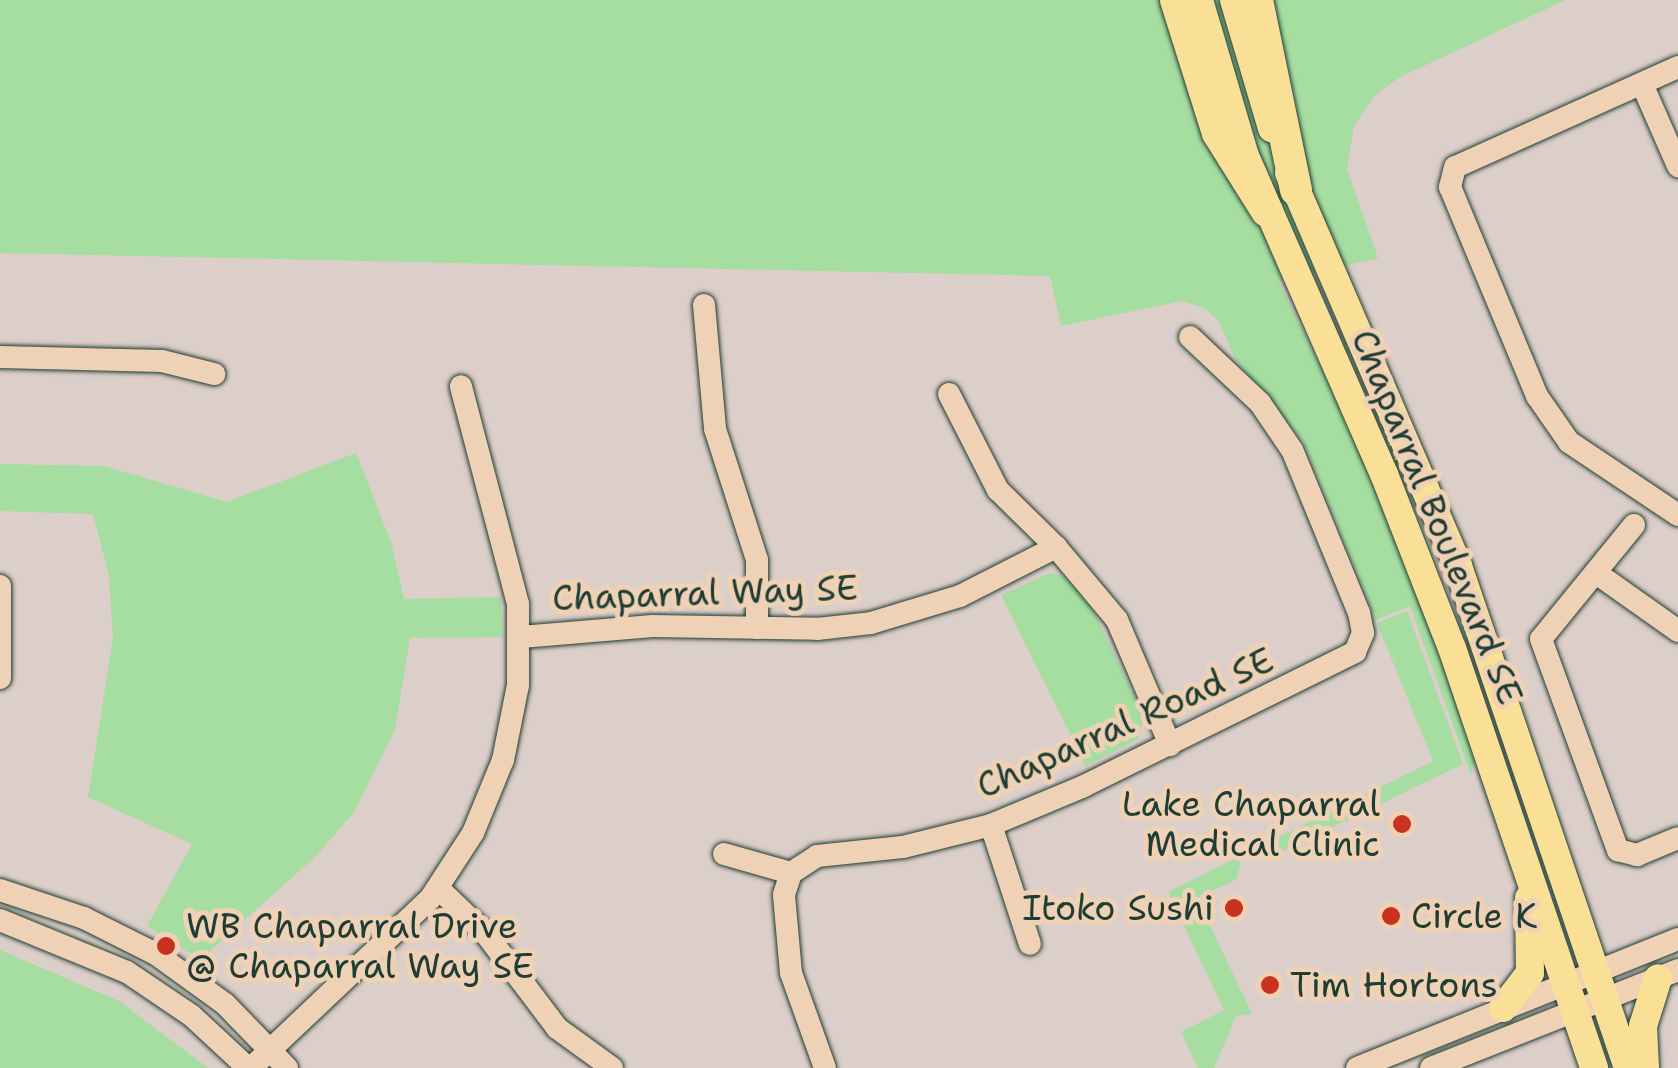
<!DOCTYPE html>
<style>
body{margin:0}
#map{position:relative;width:1678px;height:1068px;overflow:hidden;background:#dccec8;font-family:"Shantell Sans",sans-serif}
div>[style]{position:absolute}
.green>*{inset:0;background:#a6dda0}
.roads{filter:drop-shadow(0 0 2px #1f3d34) drop-shadow(0 0 2px #1f3d34)}
.minor>*{height:22px;margin:-11px;padding:0 11px;transform-origin:11px;border-radius:11px;background:#efd2b6}
.major>*{height:28px;margin:-14px;padding:0 14px;transform-origin:14px;border-radius:14px;background:#fadf96}
.highway>*{height:32px;margin:-16px;padding:0 16px;transform-origin:16px;border-radius:16px;background:#fadf96}
.dots>*{width:28px;height:28px;translate:-50% -50%;box-sizing:border-box;border:5px solid #efd2b6;border-radius:50%}
span{translate:-50% -50%;white-space:nowrap;text-align:center;line-height:1.15;-webkit-text-stroke:10px #efd2b6;paint-order:stroke}
.street-label{font-size:35px;color:#1f3d34}
.poi-label{font-size:35px;color:#1f3d34}
.right{translate:-100% -50%;text-align:right}
.left{translate:0 -50%;text-align:left}
</style>
<div id="map">
<div class="green">
<div style="clip-path:polygon(0 0,1565px 0,1400px 77px,1375px 95px,1354px 126px,1347px 169px,1378px 258px,1278px 281px,1366px 458px,1477px 751px,1471px 775px,1410px 606px,1376px 620px,1303px 441px,1235px 359px,1219px 321px,1204px 308px,1182px 301px,1061px 326px,1050px 276px,0 253px)"></div>
<div style="clip-path:polygon(356px 453px,391px 542px,404px 599px,501px 597px,503px 637px,410px 638px,395px 729px,355px 811px,315px 857px,200px 960px,147px 926px,192px 844px,88px 797px,113px 638px,109px 576px,93px 514px,0 511px,0 464px,104px 466px,227px 502px)"></div>
<div style="clip-path:polygon(1050px 573px,1068px 577px,1089px 602px,1144px 716px,1138px 739px,1086px 766px,1001px 595px)"></div>
<div style="clip-path:polygon(1407px 611px,1463px 764px,1271px 857px,1267px 850px,1241px 861px,1237px 879px,1197px 898px,1252px 1014px,1236px 1016px,1214px 1068px,1198px 1068px,1181px 1032px,1224px 1010px,1168px 892px,1433px 761px,1377px 623px)"></div>
<div style="clip-path:polygon(0 950px,119px 1001px,208px 1068px,0 1068px)"></div>
</div>
<div class="roads">
<div class="minor">
<div style="left:1678px;top:67px;width:244px;rotate:155.8deg"></div>
<div style="left:1455px;top:167px;width:21px;rotate:104deg"></div>
<div style="left:1450px;top:187px;width:226px;rotate:67.4deg"></div>
<div style="left:1537px;top:396px;width:56px;rotate:55.2deg"></div>
<div style="left:1569px;top:442px;width:131px;rotate:33.8deg"></div>
<div style="left:1642px;top:84px;width:90px;rotate:66.3deg"></div>
<div style="left:704px;top:305px;width:124px;rotate:84.9deg"></div>
<div style="left:715px;top:429px;width:138px;rotate:72.2deg"></div>
<div style="left:757px;top:560px;width:68px;rotate:90deg"></div>
<div style="left:0;top:357px;width:162px;rotate:1.4deg"></div>
<div style="left:162px;top:361px;width:54px;rotate:14deg"></div>
<div style="left:949px;top:394px;width:108px;rotate:63deg"></div>
<div style="left:998px;top:490px;width:81px;rotate:44.5deg"></div>
<div style="left:1634px;top:525px;width:147px;rotate:129.2deg"></div>
<div style="left:1541px;top:639px;width:225px;rotate:70deg"></div>
<div style="left:1618px;top:850px;width:20px;rotate:15deg"></div>
<div style="left:1637px;top:855px;width:44px;rotate:-22.5deg"></div>
<div style="left:1599px;top:575px;width:97px;rotate:35.3deg"></div>
<div style="left:0;top:586px;width:92px;rotate:90deg"></div>
<div style="left:521px;top:637px;width:132px;rotate:-4.8deg"></div>
<div style="left:653px;top:626px;width:164px;rotate:1deg"></div>
<div style="left:817px;top:629px;width:54px;rotate:-6.3deg"></div>
<div style="left:871px;top:623px;width:93px;rotate:-16.9deg"></div>
<div style="left:960px;top:596px;width:108px;rotate:-27deg"></div>
<div style="left:1056px;top:547px;width:95px;rotate:50.1deg"></div>
<div style="left:1117px;top:620px;width:136px;rotate:67deg"></div>
<div style="left:991px;top:825px;width:125px;rotate:71.9deg"></div>
<div style="left:724px;top:854px;width:70px;rotate:15.8deg"></div>
<div style="left:791px;top:873px;width:31px;rotate:-33deg"></div>
<div style="left:817px;top:856px;width:86px;rotate:-6deg"></div>
<div style="left:903px;top:847px;width:91px;rotate:-14deg"></div>
<div style="left:991px;top:825px;width:99px;rotate:-22.7deg"></div>
<div style="left:1082px;top:787px;width:305px;rotate:-26.3deg"></div>
<div style="left:1355px;top:652px;width:21px;rotate:-67deg"></div>
<div style="left:1363px;top:633px;width:20px;rotate:-101deg"></div>
<div style="left:1359px;top:613px;width:176px;rotate:-112.3deg"></div>
<div style="left:1292px;top:450px;width:57px;rotate:-124.2deg"></div>
<div style="left:1260px;top:403px;width:96px;rotate:-136.7deg"></div>
<div style="left:791px;top:873px;width:23px;rotate:108deg"></div>
<div style="left:784px;top:895px;width:78px;rotate:84.9deg"></div>
<div style="left:791px;top:973px;width:101px;rotate:70.3deg"></div>
<div style="left:438px;top:888px;width:66px;rotate:43.8deg"></div>
<div style="left:486px;top:934px;width:118px;rotate:52.9deg"></div>
<div style="left:557px;top:1028px;width:68px;rotate:36deg"></div>
<div style="left:0;top:890px;width:89px;rotate:18.4deg"></div>
<div style="left:84px;top:918px;width:80px;rotate:26.6deg"></div>
<div style="left:156px;top:954px;width:85px;rotate:35.9deg"></div>
<div style="left:225px;top:1004px;width:89px;rotate:45.9deg"></div>
<div style="left:0;top:920px;width:137px;rotate:22.3deg"></div>
<div style="left:127px;top:972px;width:78px;rotate:34.1deg"></div>
<div style="left:192px;top:1016px;width:76px;rotate:42.9deg"></div>
<div style="left:251px;top:1068px;width:246px;rotate:-43.4deg"></div>
<div style="left:430px;top:899px;width:79px;rotate:-56.9deg"></div>
<div style="left:473px;top:833px;width:79px;rotate:-67.7deg"></div>
<div style="left:503px;top:760px;width:76px;rotate:-78.7deg"></div>
<div style="left:518px;top:685px;width:81px;rotate:-90deg"></div>
<div style="left:518px;top:604px;width:225px;rotate:-104.7deg"></div>
<div style="left:1357px;top:1068px;width:346px;rotate:-21.9deg"></div>
<div style="left:1431px;top:1068px;width:266px;rotate:-21.6deg"></div>
</div>
<div class="major">
<div style="left:1199px;top:0;width:163px;rotate:73.6deg"></div>
<div style="left:1245px;top:156px;width:347px;rotate:66.4deg"></div>
<div style="left:1384px;top:474px;width:187px;rotate:68.7deg"></div>
<div style="left:1452px;top:648px;width:443px;rotate:71.3deg"></div>
<div style="left:1234px;top:0;width:134px;rotate:73.5deg"></div>
<div style="left:1289px;top:173px;width:428px;rotate:66.7deg"></div>
<div style="left:1458px;top:566px;width:530px;rotate:71.29deg"></div>
<div style="left:1503px;top:1008px;width:44px;rotate:-52.4deg"></div>
<div style="left:1530px;top:973px;width:75px;rotate:-90.8deg"></div>
<div style="left:1645px;top:1068px;width:42px;rotate:-92.7deg"></div>
<div style="left:1643px;top:1026px;width:50px;rotate:-72.6deg"></div>
</div>
<div class="highway">
<div style="left:1176px;top:0;width:139px;rotate:72.5deg"></div>
<div style="left:1218px;top:133px;width:92px;rotate:57.9deg"></div>
<div style="left:1257px;top:0;width:194px;rotate:78.4deg"></div>
</div>
</div>
<div class="dots">
<div style="left:1402px;top:824px;background:#c8321e"></div>
<div style="left:1234px;top:908px;background:#c8321e"></div>
<div style="left:1391px;top:916px;background:#c8321e"></div>
<div style="left:166px;top:946px;background:#c8321e"></div>
<div style="left:1270px;top:985px;background:#c8321e"></div>
</div>
<div class="street-label">
<span style="left:1437px;top:517px;rotate:68deg">Chaparral Boulevard SE</span>
<span style="left:705px;top:593px;rotate:-2deg">Chaparral Way SE</span>
<span style="left:1125px;top:723px;rotate:-24deg">Chaparral Road SE</span>
</div>
<div class="poi-label">
<span class="right" style="left:1380px;top:824px">Lake Chaparral<br>Medical Clinic</span>
<span class="right" style="left:1214px;top:908px">Itoko Sushi</span>
<span class="left" style="left:1411px;top:916px">Circle K</span>
<span class="left" style="left:186px;top:946px">WB Chaparral Drive<br>@ Chaparral Way SE</span>
<span class="left" style="left:1290px;top:985px">Tim Hortons</span>
</div>
</div>
